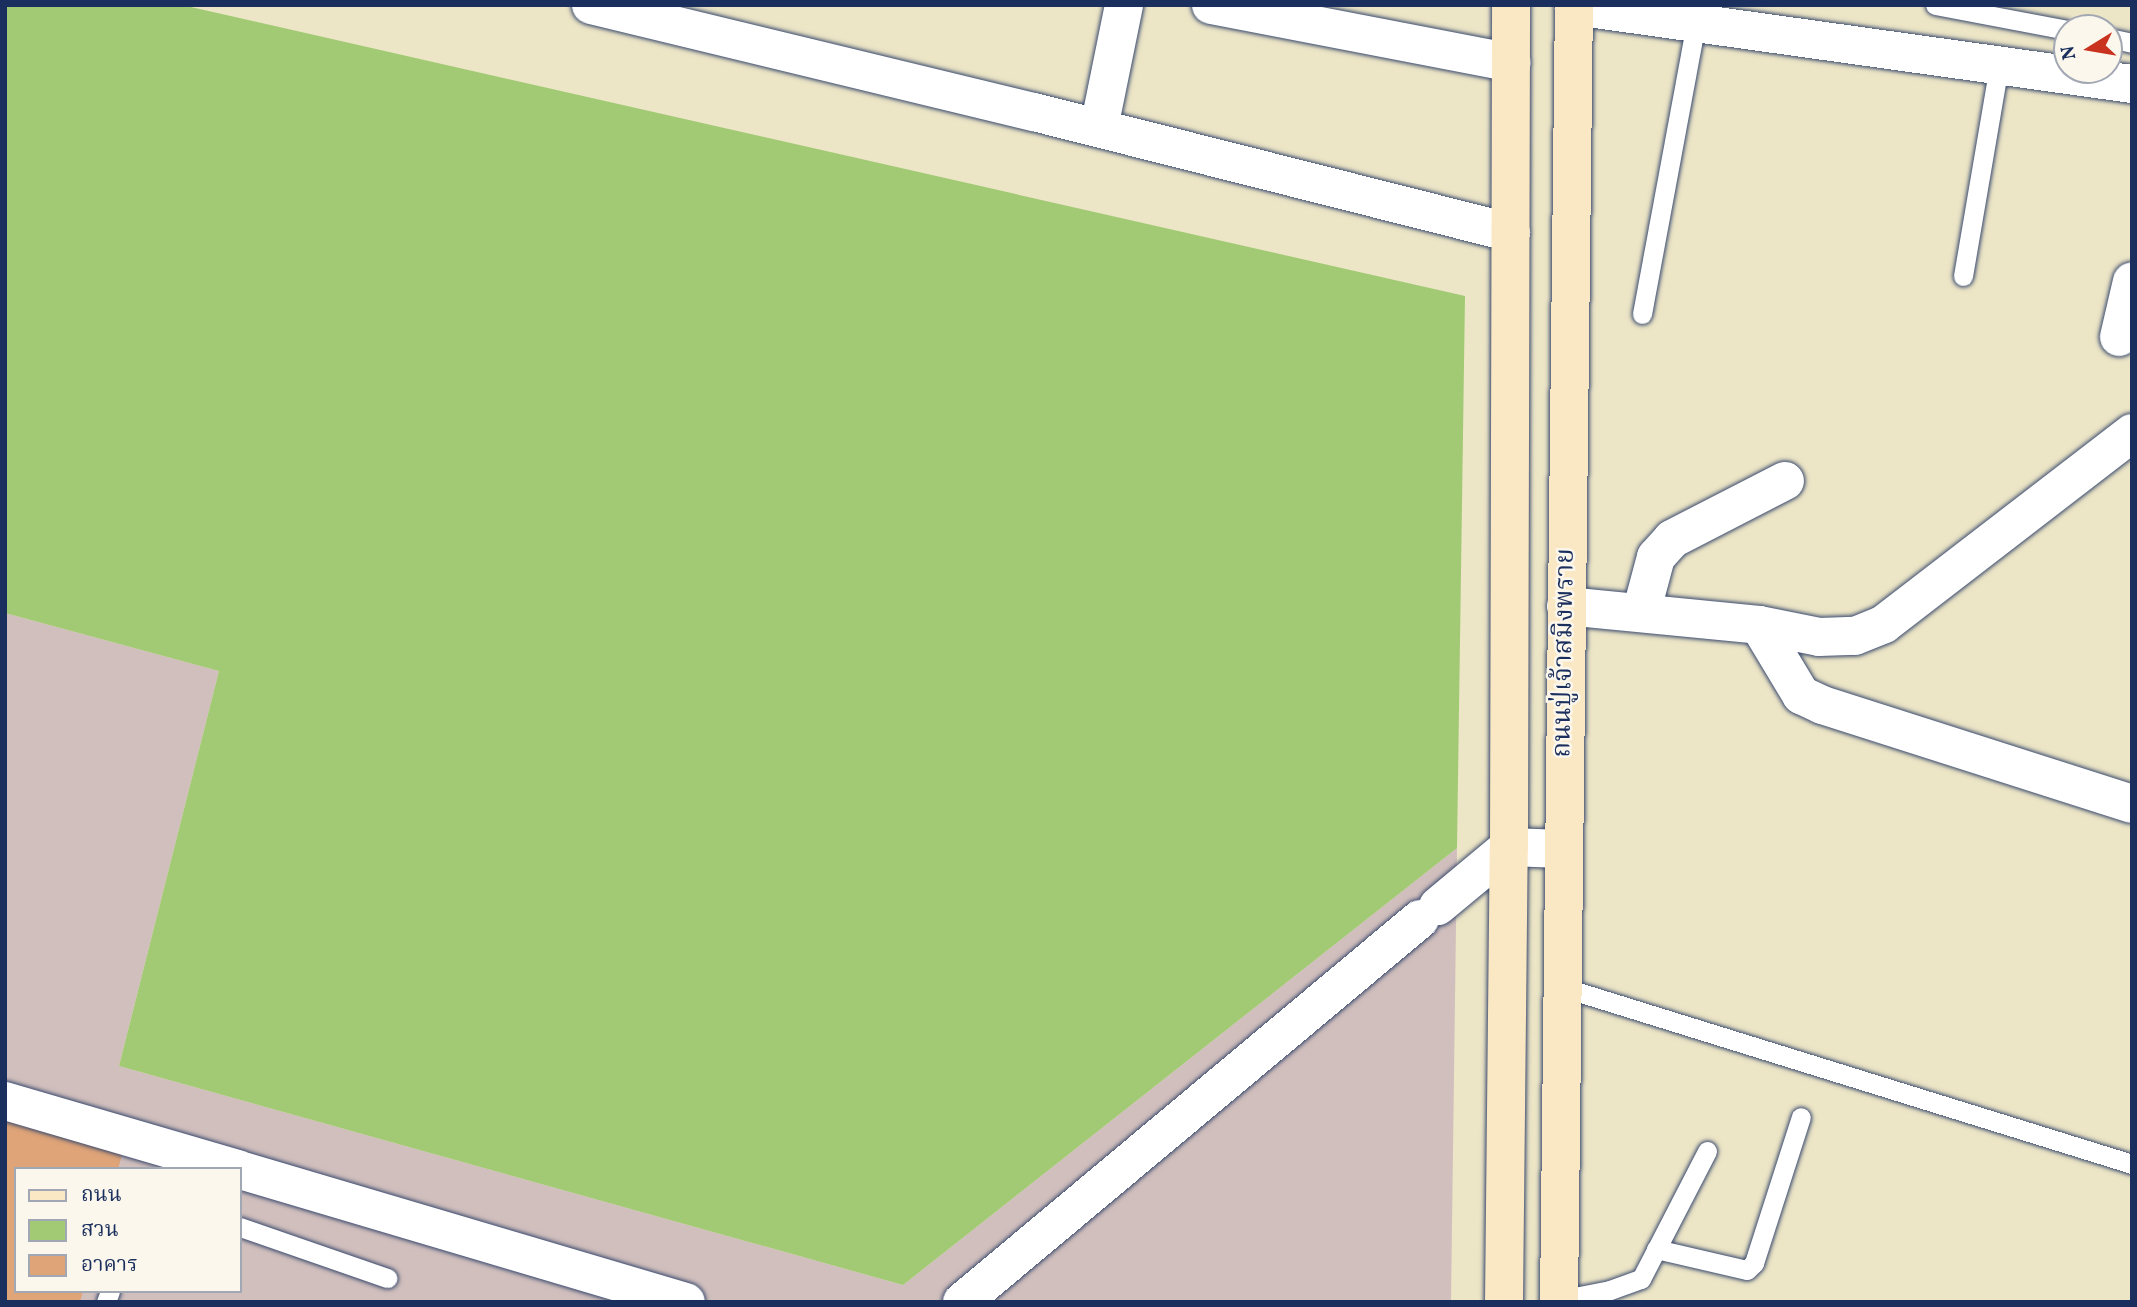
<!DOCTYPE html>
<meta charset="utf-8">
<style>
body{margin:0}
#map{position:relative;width:2137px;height:1307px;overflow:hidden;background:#ece5c6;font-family:Vollkorn,"Noto Serif Thai",serif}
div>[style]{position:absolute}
.industrial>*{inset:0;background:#d1bfbd}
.green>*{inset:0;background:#a2ca75}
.building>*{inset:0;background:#dfa478}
.roads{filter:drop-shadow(0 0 2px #3a4a6e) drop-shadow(0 0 2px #3a4a6e)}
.service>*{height:19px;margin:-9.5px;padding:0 9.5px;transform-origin:9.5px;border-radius:9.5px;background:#fff}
.minor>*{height:38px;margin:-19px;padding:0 19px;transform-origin:19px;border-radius:19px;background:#fff}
.secondary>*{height:38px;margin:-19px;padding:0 19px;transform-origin:19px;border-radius:19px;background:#fae7c3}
span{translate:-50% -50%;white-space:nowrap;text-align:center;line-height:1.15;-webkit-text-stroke:5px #fbf7ec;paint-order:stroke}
.street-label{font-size:26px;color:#1b2f5e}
.frame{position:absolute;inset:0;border:7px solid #1b2f5e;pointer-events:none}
.legend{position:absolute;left:14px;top:1167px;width:228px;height:126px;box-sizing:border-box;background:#fbf7ec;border:2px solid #a1a7b3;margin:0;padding:9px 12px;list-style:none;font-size:21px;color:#1b2f5e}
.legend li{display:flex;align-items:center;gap:14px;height:35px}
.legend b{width:35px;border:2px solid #a1a7b3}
.north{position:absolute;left:2053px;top:14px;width:70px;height:70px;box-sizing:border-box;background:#fbf7ec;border:2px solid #a1a7b3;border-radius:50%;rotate:259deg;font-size:19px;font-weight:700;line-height:28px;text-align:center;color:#1b2f5e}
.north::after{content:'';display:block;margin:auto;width:24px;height:32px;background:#c8321e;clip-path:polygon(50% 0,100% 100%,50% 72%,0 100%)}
</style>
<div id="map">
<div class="industrial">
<div style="clip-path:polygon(evenodd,5px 613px,219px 671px,119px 1066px,903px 1285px,1457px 848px,1451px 1302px,5px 1302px,5px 613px,16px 1169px,240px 1169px,240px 1291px,16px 1291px,16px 1169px)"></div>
</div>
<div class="green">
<div style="clip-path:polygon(5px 5px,182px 5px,1465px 296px,1457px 848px,903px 1285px,119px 1066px,219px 671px,5px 613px)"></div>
</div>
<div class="building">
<div style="clip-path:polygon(5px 1105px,126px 1141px,118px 1169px,16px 1169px,16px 1291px,83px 1291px,80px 1302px,5px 1302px)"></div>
</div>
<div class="roads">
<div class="service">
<div style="left:1935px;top:5px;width:134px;rotate:10.7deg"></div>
<div style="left:2109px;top:38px;width:24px;rotate:12deg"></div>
<div style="left:1963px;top:276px;width:213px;rotate:-80.3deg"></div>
<div style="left:1642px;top:314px;width:295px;rotate:-79.5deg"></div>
<div style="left:1562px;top:987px;width:597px;rotate:17.25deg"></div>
<div style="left:240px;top:1227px;width:156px;rotate:19.1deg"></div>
<div style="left:1656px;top:1249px;width:93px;rotate:13deg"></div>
<div style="left:1747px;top:1270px;width:10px;rotate:-45deg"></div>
<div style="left:1754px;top:1263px;width:153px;rotate:-72.2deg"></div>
<div style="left:1559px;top:1300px;width:52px;rotate:-11.1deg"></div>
<div style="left:1610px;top:1290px;width:33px;rotate:-20deg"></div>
<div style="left:1641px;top:1279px;width:144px;rotate:-62.7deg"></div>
<div style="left:106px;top:1302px;width:12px;rotate:-70deg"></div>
</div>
<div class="minor">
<div style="left:591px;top:5px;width:456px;rotate:13.6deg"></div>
<div style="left:1034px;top:112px;width:492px;rotate:14.2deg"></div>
<div style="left:1211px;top:5px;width:306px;rotate:10.9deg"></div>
<div style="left:1574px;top:6px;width:563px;rotate:7.96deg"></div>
<div style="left:1099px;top:128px;width:126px;rotate:-78.5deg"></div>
<div style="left:2119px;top:337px;width:57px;rotate:-76.9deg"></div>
<div style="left:1566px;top:606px;width:194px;rotate:5.6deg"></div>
<div style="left:1759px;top:625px;width:82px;rotate:59deg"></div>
<div style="left:1801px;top:695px;width:23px;rotate:25deg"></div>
<div style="left:1822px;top:705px;width:325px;rotate:17.7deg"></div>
<div style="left:1641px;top:613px;width:58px;rotate:-75deg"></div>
<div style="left:1656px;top:557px;width:24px;rotate:-48deg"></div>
<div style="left:1672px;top:539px;width:127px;rotate:-27.2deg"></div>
<div style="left:1759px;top:625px;width:61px;rotate:11.3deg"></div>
<div style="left:1819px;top:637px;width:36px;rotate:-2deg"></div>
<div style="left:1855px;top:636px;width:31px;rotate:-22deg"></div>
<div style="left:1884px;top:624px;width:313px;rotate:-37.6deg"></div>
<div style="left:1438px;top:906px;width:92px;rotate:-39.7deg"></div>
<div style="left:1509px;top:847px;width:54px;rotate:2.1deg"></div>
<div style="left:5px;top:1101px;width:242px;rotate:16.3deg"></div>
<div style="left:240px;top:1170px;width:465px;rotate:16.5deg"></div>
<div style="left:962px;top:1302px;width:597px;rotate:-39.9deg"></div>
</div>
<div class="secondary">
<div style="left:1504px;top:1302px;width:455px;rotate:-89.4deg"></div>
<div style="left:1509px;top:847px;width:842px;rotate:-89.86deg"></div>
<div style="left:1559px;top:1302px;width:1297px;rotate:-89.34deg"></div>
</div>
</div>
<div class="street-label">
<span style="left:1565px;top:653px;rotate:-89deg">ถนนปู่เจ้าสมิงพราย</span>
</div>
<div class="frame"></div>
<ul class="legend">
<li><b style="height:9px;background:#fae7c3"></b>ถนน</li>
<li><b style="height:19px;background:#a2ca75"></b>สวน</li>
<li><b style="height:19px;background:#dfa478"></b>อาคาร</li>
</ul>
<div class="north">N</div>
</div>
